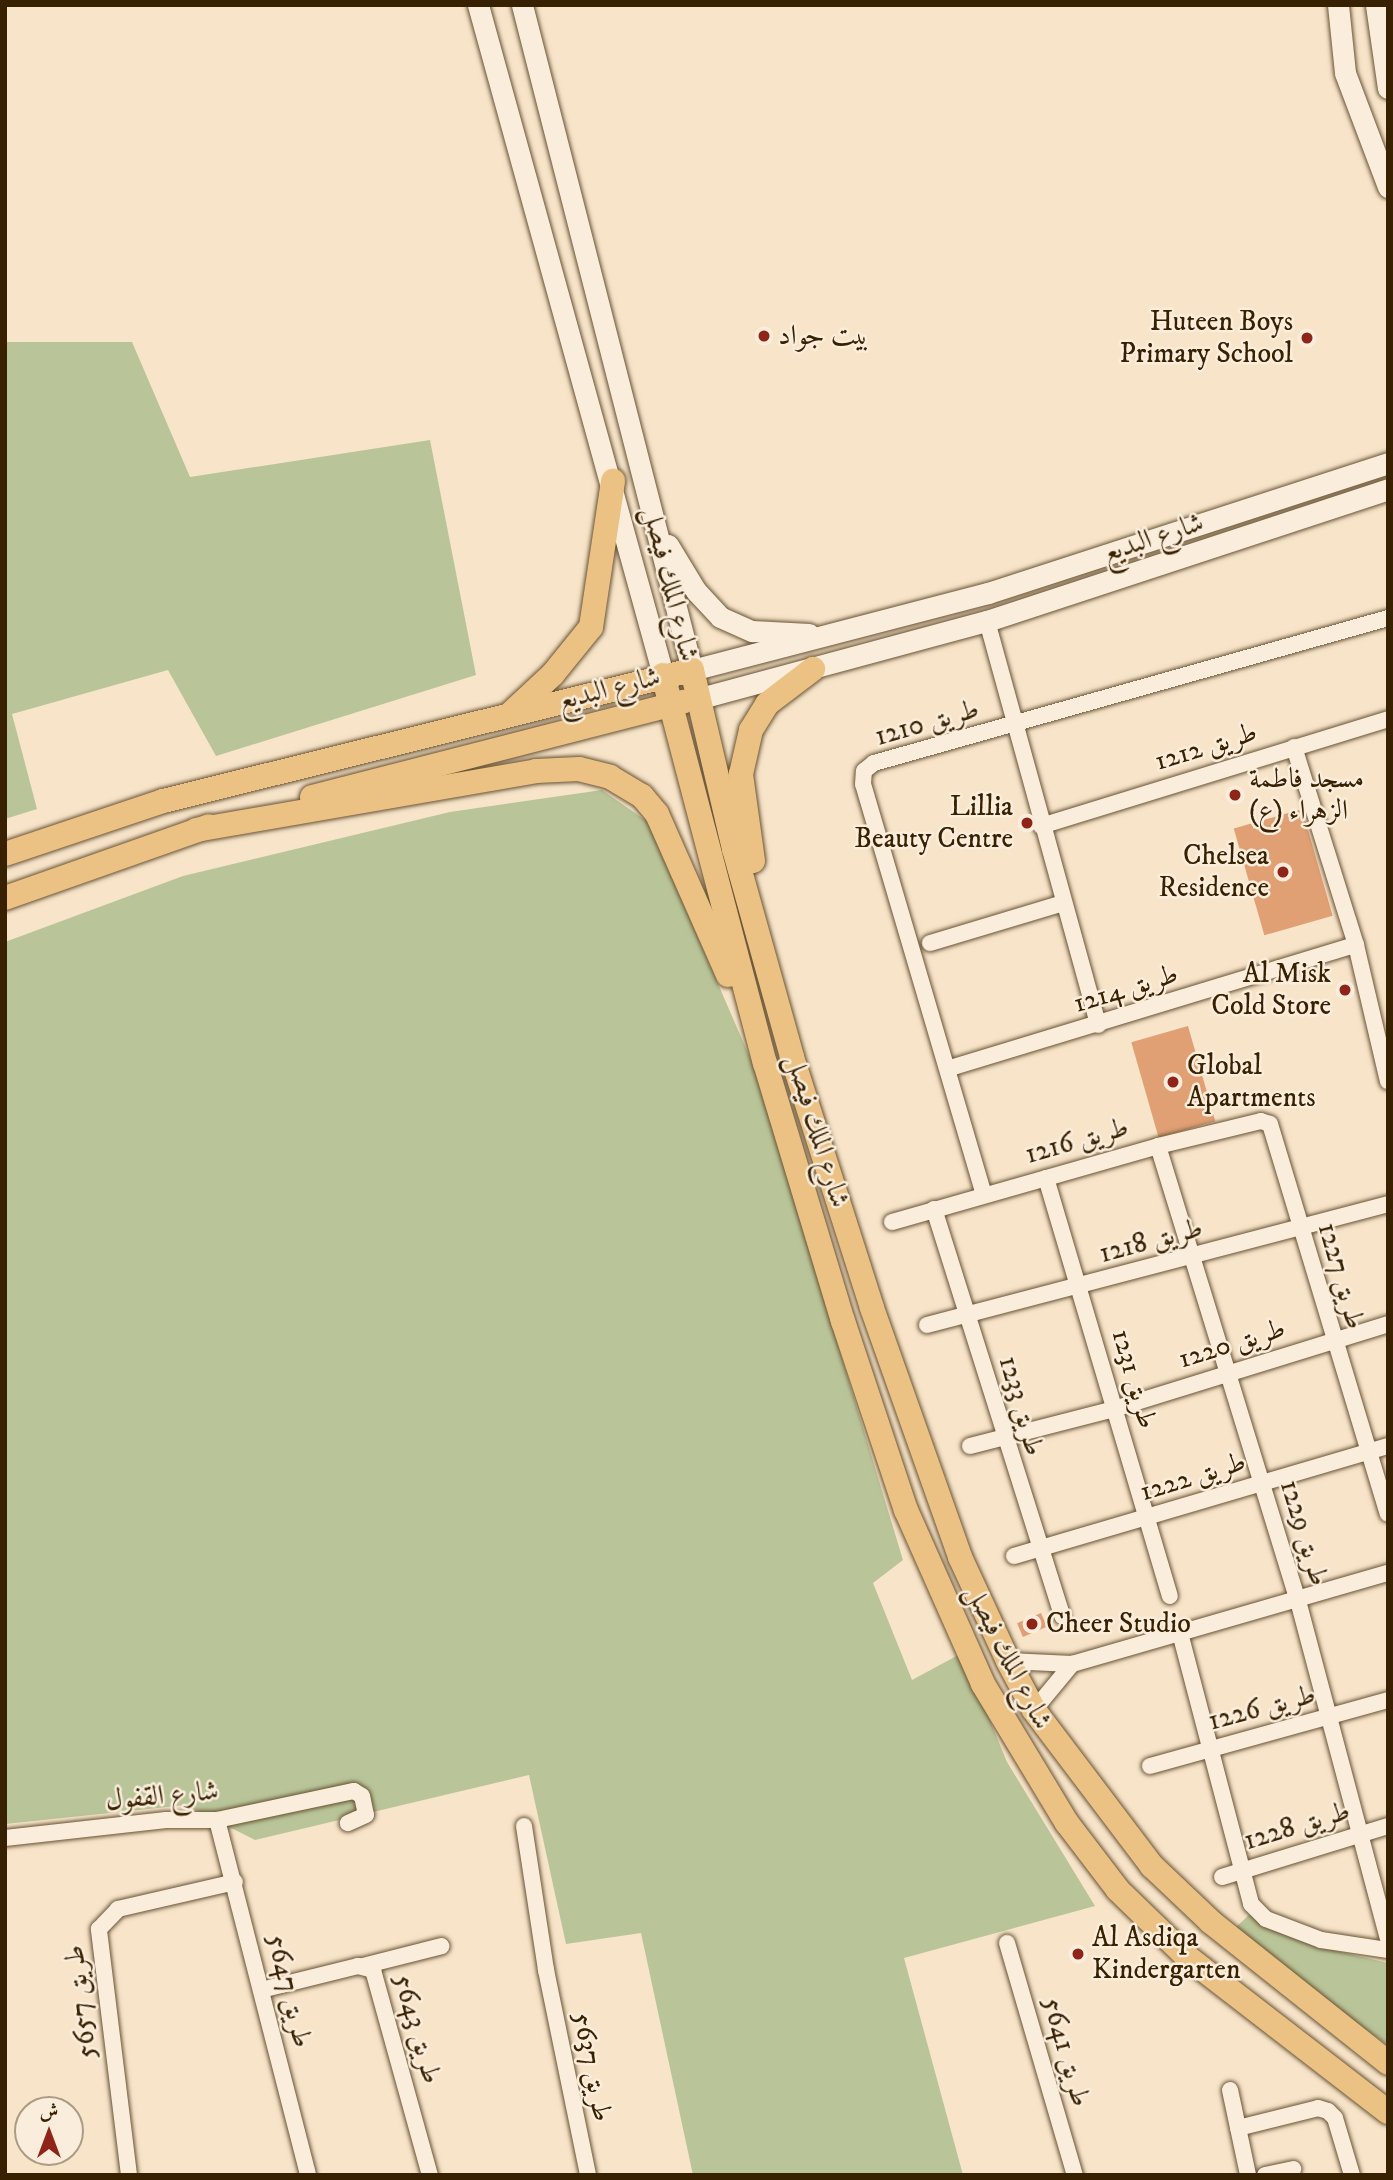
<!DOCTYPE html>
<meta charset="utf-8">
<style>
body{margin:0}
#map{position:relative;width:1393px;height:2180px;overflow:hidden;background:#f7e4c9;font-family:"IM FELL DW Pica",Amiri,serif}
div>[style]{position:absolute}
.green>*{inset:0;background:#b9c599}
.building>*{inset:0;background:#e19f74;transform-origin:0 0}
.roads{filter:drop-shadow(0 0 2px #685233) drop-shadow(0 0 2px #685233)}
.street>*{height:16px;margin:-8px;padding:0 8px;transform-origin:8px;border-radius:8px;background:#faeddc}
.secondary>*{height:21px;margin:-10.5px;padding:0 10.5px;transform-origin:10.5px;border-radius:10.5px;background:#faeddc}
.primary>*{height:24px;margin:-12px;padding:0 12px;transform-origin:12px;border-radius:12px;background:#ecc284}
.dots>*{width:19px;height:19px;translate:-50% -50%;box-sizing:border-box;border:4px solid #faeddc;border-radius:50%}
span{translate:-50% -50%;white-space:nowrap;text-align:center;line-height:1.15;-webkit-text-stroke:5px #faeddc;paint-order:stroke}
.poi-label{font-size:28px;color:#382101}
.right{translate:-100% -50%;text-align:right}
.left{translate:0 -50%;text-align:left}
.street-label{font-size:28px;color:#382101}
.frame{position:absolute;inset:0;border:7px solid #382101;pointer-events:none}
.north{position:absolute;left:14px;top:2096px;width:70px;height:70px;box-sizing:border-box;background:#faeddc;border:2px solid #ac9b84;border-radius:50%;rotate:0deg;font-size:19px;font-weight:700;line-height:28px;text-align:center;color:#382101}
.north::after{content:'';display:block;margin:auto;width:24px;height:32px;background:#8f2418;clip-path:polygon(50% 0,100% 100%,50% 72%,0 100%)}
</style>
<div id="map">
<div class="green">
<div style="clip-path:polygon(5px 342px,132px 342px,190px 477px,430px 440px,476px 675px,216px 756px,168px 670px,12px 714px,37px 809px,5px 819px)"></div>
<div style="clip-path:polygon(602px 790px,648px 822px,754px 1067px,903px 1560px,873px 1583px,912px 1680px,962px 1653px,1007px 1762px,1095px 1906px,904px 1958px,963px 2175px,693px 2175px,641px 1933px,566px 1944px,529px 1775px,255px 1840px,186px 1805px,5px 1824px,5px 942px,183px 876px,450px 812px)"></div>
<div style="clip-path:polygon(1250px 1914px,1332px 1950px,1388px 1963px,1388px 2045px,1279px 1968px,1235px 1928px)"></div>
</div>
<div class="building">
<div style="left:1302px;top:809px;width:111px;height:71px;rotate:74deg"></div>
<div style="left:1188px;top:1026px;width:99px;height:59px;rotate:74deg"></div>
<div style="left:1041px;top:1613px;width:15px;height:26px;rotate:67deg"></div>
</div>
<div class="roads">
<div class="street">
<div style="left:987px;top:621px;width:419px;rotate:74.6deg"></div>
<div style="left:1294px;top:747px;width:207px;rotate:72.6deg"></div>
<div style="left:1356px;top:945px;width:140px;rotate:76.8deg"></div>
<div style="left:1041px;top:826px;width:363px;rotate:-17.1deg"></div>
<div style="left:930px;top:943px;width:139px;rotate:-16.7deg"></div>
<div style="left:950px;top:1068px;width:424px;rotate:-16.9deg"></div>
<div style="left:1158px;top:1146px;width:472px;rotate:72.9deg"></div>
<div style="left:1297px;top:1597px;width:353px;rotate:75.1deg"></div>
<div style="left:1046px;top:1178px;width:436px;rotate:73.5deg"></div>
<div style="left:984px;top:1195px;width:428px;rotate:-106.4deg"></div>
<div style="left:863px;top:784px;width:13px;rotate:-86deg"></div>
<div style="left:864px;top:771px;width:13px;rotate:-39deg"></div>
<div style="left:874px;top:763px;width:534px;rotate:-15.75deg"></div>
<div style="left:934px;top:1209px;width:427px;rotate:72.5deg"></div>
<div style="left:892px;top:1222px;width:277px;rotate:-15.9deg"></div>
<div style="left:1158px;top:1146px;width:106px;rotate:-13.6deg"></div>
<div style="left:1261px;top:1121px;width:9px;rotate:18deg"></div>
<div style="left:1270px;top:1124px;width:407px;rotate:73.2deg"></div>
<div style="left:927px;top:1325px;width:477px;rotate:-14.7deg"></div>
<div style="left:970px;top:1446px;width:149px;rotate:-14.4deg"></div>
<div style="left:1114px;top:1409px;width:287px;rotate:-17.2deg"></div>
<div style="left:1014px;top:1556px;width:390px;rotate:-16.4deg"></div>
<div style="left:1180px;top:1633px;width:280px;rotate:75.3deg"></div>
<div style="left:1251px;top:1904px;width:21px;rotate:45deg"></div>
<div style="left:1266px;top:1919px;width:59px;rotate:20.9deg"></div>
<div style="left:1321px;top:1940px;width:68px;rotate:8.5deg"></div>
<div style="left:1008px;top:1661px;width:64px;rotate:2.7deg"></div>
<div style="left:1072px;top:1664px;width:329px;rotate:-16.1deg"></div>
<div style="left:1034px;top:1710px;width:60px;rotate:-50.4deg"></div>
<div style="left:1150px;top:1766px;width:247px;rotate:-15.5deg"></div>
<div style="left:217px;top:1820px;width:366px;rotate:75.6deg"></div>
<div style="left:524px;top:1826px;width:146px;rotate:81.3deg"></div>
<div style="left:546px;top:1970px;width:209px;rotate:78.4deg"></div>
<div style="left:5px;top:1838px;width:162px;rotate:-6.4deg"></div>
<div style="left:166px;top:1820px;width:51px"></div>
<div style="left:217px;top:1820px;width:140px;rotate:-12deg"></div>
<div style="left:354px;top:1791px;width:9px;rotate:32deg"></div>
<div style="left:362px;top:1796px;width:19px;rotate:78deg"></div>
<div style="left:366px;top:1815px;width:20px;rotate:156deg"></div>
<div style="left:1222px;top:1877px;width:174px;rotate:-17.1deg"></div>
<div style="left:1007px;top:1943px;width:242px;rotate:73.7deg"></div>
<div style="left:363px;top:1966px;width:81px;rotate:-14.2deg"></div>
<div style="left:261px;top:1990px;width:100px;rotate:-13.9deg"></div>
<div style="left:358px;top:1966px;width:16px;rotate:15deg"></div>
<div style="left:373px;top:1970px;width:213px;rotate:74.5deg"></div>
<div style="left:1230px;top:2090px;width:87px;rotate:78deg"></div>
<div style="left:1238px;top:2128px;width:82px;rotate:-14deg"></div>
<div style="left:1318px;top:2108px;width:10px;rotate:17deg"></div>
<div style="left:1328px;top:2111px;width:10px;rotate:45deg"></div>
<div style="left:1335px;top:2118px;width:59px;rotate:73.4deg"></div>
<div style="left:129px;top:2175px;width:248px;rotate:-97deg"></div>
<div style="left:99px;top:1929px;width:28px;rotate:-46deg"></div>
<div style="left:118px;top:1909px;width:120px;rotate:-13deg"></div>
<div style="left:1265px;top:2175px;width:29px;rotate:-12deg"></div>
</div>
<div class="secondary">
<div style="left:478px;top:5px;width:695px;rotate:74.56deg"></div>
<div style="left:522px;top:5px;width:686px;rotate:75.66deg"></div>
<div style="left:692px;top:670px;width:306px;rotate:-14.6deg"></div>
<div style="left:988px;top:593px;width:421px;rotate:-18deg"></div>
<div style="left:1338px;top:5px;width:68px;rotate:84.1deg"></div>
<div style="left:1345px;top:73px;width:122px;rotate:69.3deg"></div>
<div style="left:1376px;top:5px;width:84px;rotate:81.8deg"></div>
<div style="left:668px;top:545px;width:54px;rotate:58.7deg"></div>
<div style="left:696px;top:591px;width:35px;rotate:47deg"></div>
<div style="left:720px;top:617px;width:35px;rotate:24deg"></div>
<div style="left:752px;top:631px;width:57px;rotate:3deg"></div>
<div style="left:697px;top:699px;width:300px;rotate:-15.1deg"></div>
<div style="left:987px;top:621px;width:422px;rotate:-18.2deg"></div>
</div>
<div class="primary">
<div style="left:663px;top:675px;width:401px;rotate:75.3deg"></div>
<div style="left:765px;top:1063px;width:270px;rotate:73.2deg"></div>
<div style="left:843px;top:1321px;width:199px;rotate:71.6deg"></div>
<div style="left:906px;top:1510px;width:190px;rotate:66.1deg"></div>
<div style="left:983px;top:1684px;width:162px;rotate:58.9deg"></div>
<div style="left:1067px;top:1823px;width:84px;rotate:52.7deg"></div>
<div style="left:1118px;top:1890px;width:95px;rotate:44.1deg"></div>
<div style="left:1186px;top:1956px;width:255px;rotate:37.7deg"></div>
<div style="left:510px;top:714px;width:59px;rotate:-42.9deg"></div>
<div style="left:553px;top:674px;width:60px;rotate:-51deg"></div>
<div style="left:591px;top:627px;width:148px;rotate:-81.4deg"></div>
<div style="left:312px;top:797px;width:383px;rotate:-14.4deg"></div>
<div style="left:196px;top:830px;width:345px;rotate:-9.8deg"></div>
<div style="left:536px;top:771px;width:43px;rotate:-2.7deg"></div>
<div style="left:579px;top:769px;width:32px;rotate:14deg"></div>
<div style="left:610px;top:777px;width:37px;rotate:31deg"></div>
<div style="left:642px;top:796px;width:23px;rotate:50deg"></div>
<div style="left:657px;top:814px;width:176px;rotate:66.2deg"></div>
<div style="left:5px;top:854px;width:167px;rotate:-18.5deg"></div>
<div style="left:163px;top:801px;width:545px;rotate:-13.91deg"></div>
<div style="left:692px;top:670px;width:184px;rotate:76.8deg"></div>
<div style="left:734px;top:849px;width:216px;rotate:74.4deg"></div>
<div style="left:792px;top:1057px;width:263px;rotate:72.3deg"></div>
<div style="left:872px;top:1308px;width:264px;rotate:70.5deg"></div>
<div style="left:960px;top:1557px;width:115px;rotate:65.2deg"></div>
<div style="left:1008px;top:1661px;width:55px;rotate:62deg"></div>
<div style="left:1034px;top:1710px;width:196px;rotate:52.9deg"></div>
<div style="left:1152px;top:1866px;width:81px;rotate:43.5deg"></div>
<div style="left:1211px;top:1922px;width:226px;rotate:38.5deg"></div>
<div style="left:753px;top:861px;width:88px;rotate:-97.9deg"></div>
<div style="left:741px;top:774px;width:45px;rotate:-77.2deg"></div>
<div style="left:751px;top:730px;width:31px;rotate:-58deg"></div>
<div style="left:767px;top:704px;width:58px;rotate:-37.3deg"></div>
<div style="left:5px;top:898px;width:216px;rotate:-19.4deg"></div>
</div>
</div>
<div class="dots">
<div style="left:764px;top:336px;background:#8f2418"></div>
<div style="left:1307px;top:338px;background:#8f2418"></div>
<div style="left:1235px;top:795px;background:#8f2418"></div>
<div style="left:1027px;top:823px;background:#8f2418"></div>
<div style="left:1283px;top:872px;background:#8f2418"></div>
<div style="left:1345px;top:990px;background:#8f2418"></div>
<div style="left:1173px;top:1082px;background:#8f2418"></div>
<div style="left:1032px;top:1624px;background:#8f2418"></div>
<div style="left:1078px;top:1954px;background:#8f2418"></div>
</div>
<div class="poi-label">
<span class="right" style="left:1293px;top:338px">Huteen Boys<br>Primary School</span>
<span class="left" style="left:778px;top:336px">بيت جواد</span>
<span class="left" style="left:1249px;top:795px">مسجد فاطمة<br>الزهراء (ع)</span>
<span class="right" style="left:1013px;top:823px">Lillia<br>Beauty Centre</span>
<span class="right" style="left:1269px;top:872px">Chelsea<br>Residence</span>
<span class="right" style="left:1331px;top:990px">Al Misk<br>Cold Store</span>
<span class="left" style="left:1187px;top:1082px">Global<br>Apartments</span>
<span class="left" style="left:1046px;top:1624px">Cheer Studio</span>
<span class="left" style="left:1092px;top:1954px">Al Asdiqa<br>Kindergarten</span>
</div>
<div class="street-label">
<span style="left:1153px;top:538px;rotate:-18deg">شارع البديع</span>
<span style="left:670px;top:584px;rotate:76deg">شارع الملك فيصل</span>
<span style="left:609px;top:689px;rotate:-14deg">شارع البديع</span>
<span style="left:927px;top:723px;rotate:-16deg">طريق 1210</span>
<span style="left:1206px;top:747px;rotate:-17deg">طريق 1212</span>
<span style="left:1126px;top:989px;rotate:-17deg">طريق 1214</span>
<span style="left:817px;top:1131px;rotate:73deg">شارع الملك فيصل</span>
<span style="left:1077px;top:1141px;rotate:-16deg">طريق 1216</span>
<span style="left:1151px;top:1241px;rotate:-15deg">طريق 1218</span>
<span style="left:1341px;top:1276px;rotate:74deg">طريق 1227</span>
<span style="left:1232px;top:1344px;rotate:-17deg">طريق 1220</span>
<span style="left:1134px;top:1379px;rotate:74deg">طريق 1231</span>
<span style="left:1021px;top:1406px;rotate:74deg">طريق 1233</span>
<span style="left:1193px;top:1477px;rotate:-17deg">طريق 1222</span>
<span style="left:1304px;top:1533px;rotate:73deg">طريق 1229</span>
<span style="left:1008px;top:1657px;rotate:63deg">شارع الملك فيصل</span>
<span style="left:1262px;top:1708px;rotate:-15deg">طريق 1226</span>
<span style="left:162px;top:1796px;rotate:-5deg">شارع القفول</span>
<span style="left:1297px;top:1826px;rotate:-17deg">طريق 1228</span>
<span style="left:289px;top:1991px;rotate:76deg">طريق 5647</span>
<span style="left:81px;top:2002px;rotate:-97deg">طريق 5657</span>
<span style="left:417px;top:2029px;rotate:74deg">طريق 5643</span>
<span style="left:1066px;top:2052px;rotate:74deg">طريق 5641</span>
<span style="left:592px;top:2067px;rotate:79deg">طريق 5637</span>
</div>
<div class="frame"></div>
<div class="north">ش</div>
</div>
